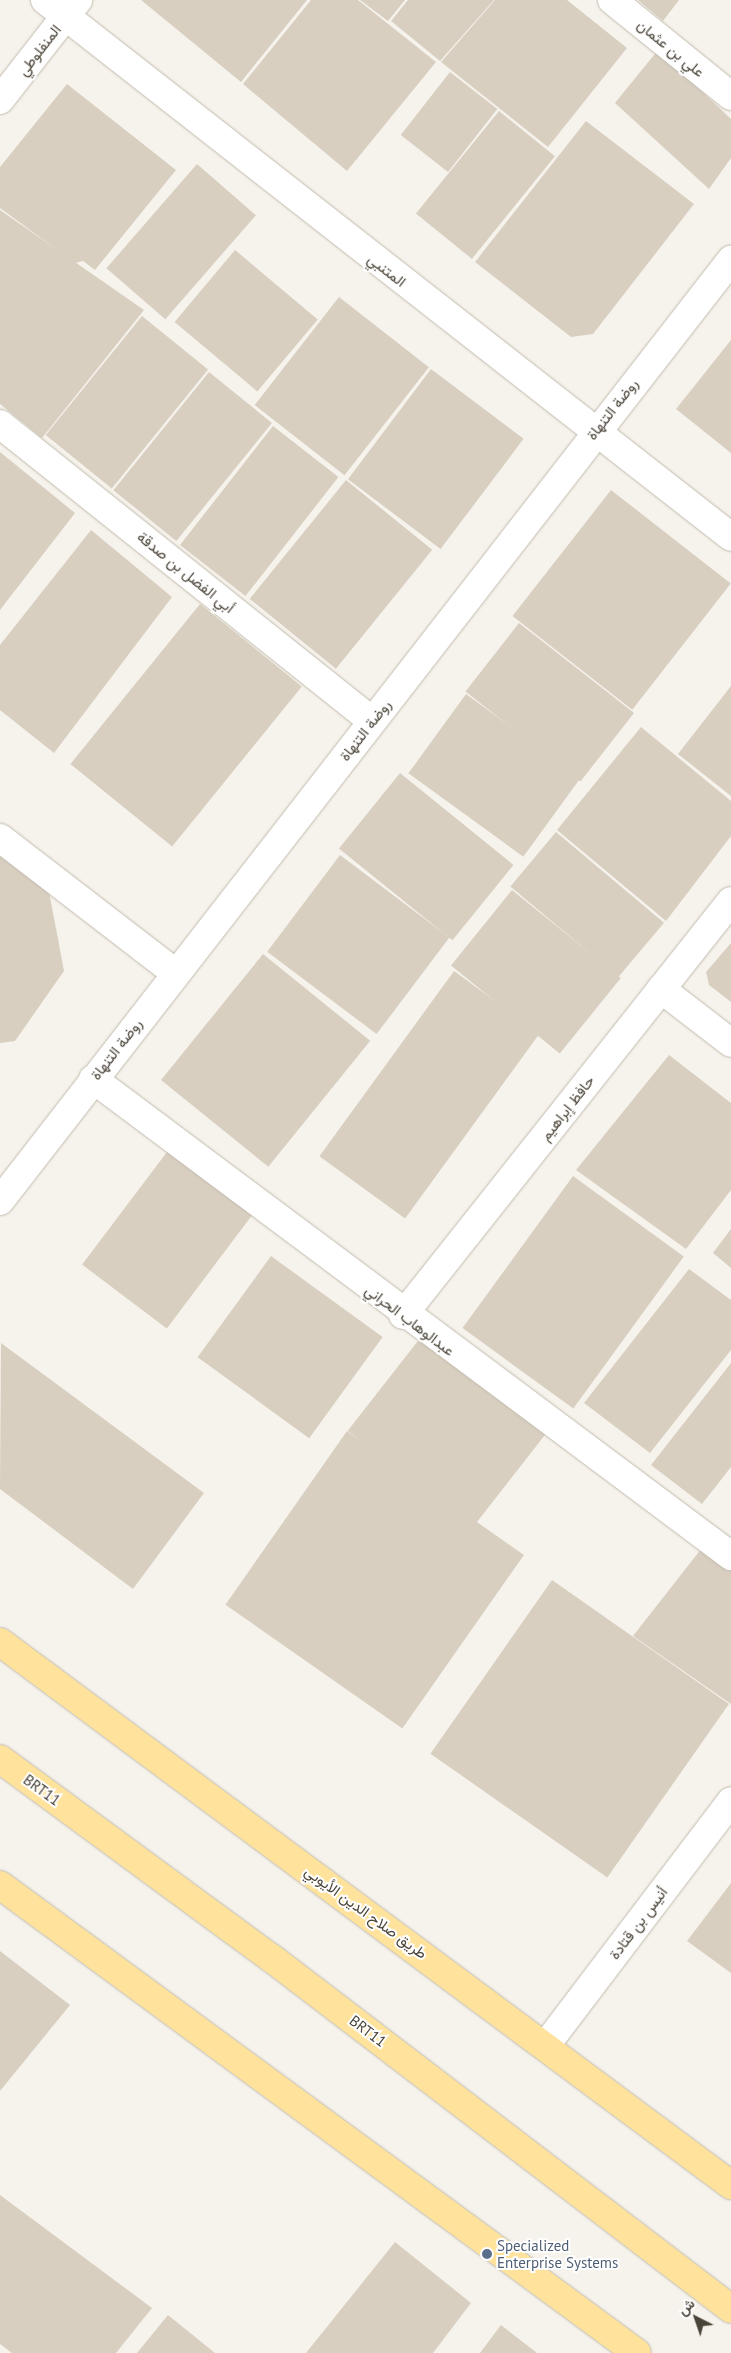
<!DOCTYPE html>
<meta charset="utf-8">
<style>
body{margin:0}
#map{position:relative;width:731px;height:2353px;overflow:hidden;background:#f6f3ec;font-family:"PT Sans",Vazirmatn,sans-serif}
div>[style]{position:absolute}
.building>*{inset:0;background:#d8cfc1;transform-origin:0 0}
.roads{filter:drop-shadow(0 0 1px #c2bbae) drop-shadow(0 0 1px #c2bbae)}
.minor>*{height:28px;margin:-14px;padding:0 14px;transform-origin:14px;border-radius:14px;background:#fff}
.major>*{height:28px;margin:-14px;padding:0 14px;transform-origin:14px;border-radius:14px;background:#ffe39c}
.dots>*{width:14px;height:14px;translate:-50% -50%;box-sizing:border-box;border:2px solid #fff;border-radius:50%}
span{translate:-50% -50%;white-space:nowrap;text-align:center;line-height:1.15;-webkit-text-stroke:4px #fff;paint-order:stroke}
.street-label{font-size:15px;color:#4b4439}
.service-label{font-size:15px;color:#4e5e75}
.left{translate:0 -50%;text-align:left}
.north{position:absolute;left:671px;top:2293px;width:50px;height:50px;-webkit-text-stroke:4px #fff;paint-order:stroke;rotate:319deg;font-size:14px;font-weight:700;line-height:20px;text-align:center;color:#4b4439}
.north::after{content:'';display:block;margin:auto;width:18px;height:22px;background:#4b4439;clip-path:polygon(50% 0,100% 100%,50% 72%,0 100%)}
</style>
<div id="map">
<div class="building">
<div style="clip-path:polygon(141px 0,307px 0,241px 82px)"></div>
<div style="clip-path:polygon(311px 0,358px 0,436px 62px,347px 171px,243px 84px)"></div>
<div style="clip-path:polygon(360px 0,405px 0,388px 21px)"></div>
<div style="clip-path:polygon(408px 0,494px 0,440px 61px,391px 21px)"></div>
<div style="clip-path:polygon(495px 0,567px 0,627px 48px,548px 147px,441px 62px)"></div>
<div style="clip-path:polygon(638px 0,679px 0,663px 21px)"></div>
<div style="clip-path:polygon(658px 50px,731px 119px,731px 158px,709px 189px,615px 103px)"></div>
<div style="left:450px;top:72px;width:60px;height:80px;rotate:38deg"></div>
<div style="clip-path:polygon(67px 84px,176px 170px,95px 270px,83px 261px,75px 263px,0 208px,0 167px)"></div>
<div style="left:499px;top:111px;width:72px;height:132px;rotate:39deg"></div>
<div style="clip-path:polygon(586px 121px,694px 204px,593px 334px,571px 337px,475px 262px)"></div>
<div style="left:197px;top:164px;width:78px;height:138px;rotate:41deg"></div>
<div style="clip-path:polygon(0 210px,144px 310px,42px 438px,0 404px)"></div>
<div style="left:235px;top:250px;width:108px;height:94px;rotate:40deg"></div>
<div style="left:339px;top:297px;width:114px;height:137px;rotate:38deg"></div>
<div style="left:142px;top:316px;width:85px;height:153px;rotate:39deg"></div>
<div style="clip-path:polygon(731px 340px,731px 453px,676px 409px)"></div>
<div style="left:431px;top:369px;width:116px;height:138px;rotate:37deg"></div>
<div style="left:209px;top:372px;width:81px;height:152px;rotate:39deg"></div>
<div style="left:273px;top:426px;width:83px;height:151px;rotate:38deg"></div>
<div style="clip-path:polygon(0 452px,75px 513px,0 610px)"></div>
<div style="left:346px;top:480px;width:111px;height:153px;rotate:39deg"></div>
<div style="left:611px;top:490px;width:152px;height:160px;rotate:38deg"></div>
<div style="clip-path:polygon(91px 530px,172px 597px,54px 753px,0 710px,0 645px)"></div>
<div style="left:200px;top:604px;width:131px;height:206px;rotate:39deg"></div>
<div style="left:519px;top:623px;width:146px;height:87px;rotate:38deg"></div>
<div style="clip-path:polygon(731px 686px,731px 796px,678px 754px)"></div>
<div style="left:466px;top:694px;width:142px;height:98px;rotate:36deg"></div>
<div style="clip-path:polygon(641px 727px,731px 801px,731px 836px,666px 921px,557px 830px)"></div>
<div style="left:400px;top:773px;width:146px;height:97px;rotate:39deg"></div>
<div style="left:556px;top:832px;width:141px;height:71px;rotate:40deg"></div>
<div style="clip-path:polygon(0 852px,48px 886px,64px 971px,15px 1041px,0 1043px)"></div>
<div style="left:340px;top:855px;width:137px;height:121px;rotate:37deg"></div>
<div style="left:512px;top:890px;width:140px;height:97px;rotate:39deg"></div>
<div style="clip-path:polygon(731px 943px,731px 1002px,709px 985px,706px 972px)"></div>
<div style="left:263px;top:954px;width:138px;height:162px;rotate:39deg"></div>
<div style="left:454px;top:971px;width:106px;height:229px;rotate:36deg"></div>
<div style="clip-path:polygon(669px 1055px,731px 1103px,731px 1190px,686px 1249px,576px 1170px)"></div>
<div style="left:170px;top:1148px;width:106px;height:146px;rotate:37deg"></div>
<div style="left:573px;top:1176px;width:137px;height:188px;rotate:36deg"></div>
<div style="clip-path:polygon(731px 1229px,731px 1268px,713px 1253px)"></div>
<div style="left:271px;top:1256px;width:138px;height:125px;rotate:36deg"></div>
<div style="clip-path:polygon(689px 1269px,731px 1300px,731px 1350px,650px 1453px,584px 1403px)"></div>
<div style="left:421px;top:1337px;width:158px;height:119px;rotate:38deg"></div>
<div style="clip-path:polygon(1px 1343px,204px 1493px,133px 1589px,0 1489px)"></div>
<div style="clip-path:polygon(731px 1363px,731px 1467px,702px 1504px,651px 1465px)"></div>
<div style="left:347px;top:1431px;width:216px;height:212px;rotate:35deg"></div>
<div style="clip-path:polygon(705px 1544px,731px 1564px,731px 1704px,633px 1636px)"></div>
<div style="left:552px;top:1580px;width:216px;height:212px;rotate:35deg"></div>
<div style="clip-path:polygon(731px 1883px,731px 1973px,687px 1941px)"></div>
<div style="clip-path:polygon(0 1951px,70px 2005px,0 2091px)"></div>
<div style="clip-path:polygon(0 2195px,152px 2308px,116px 2353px,12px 2353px,0 2344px)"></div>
<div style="clip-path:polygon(395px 2242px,471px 2303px,433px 2353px,306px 2353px)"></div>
<div style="clip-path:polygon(168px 2315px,215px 2353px,137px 2353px)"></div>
<div style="clip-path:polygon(501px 2325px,537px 2353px,480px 2353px)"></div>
</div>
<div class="roads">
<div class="minor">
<div style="left:45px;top:0;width:871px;rotate:38.05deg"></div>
<div style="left:612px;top:0;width:153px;rotate:38.9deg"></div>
<div style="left:0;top:100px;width:127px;rotate:-52deg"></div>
<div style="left:0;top:424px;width:476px;rotate:38.6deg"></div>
<div style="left:0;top:838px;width:221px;rotate:37.6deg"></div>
<div style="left:661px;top:989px;width:88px;rotate:37.6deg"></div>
<div style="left:93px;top:1079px;width:797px;rotate:36.78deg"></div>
<div style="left:0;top:1201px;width:1192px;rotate:-52.16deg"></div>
<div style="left:403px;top:1315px;width:528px;rotate:-51.61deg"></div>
<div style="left:546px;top:2045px;width:306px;rotate:-52.8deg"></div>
</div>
<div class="major">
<div style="left:0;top:1642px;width:911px;rotate:36.61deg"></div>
<div style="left:0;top:1759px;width:335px;rotate:36.3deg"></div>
<div style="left:270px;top:1957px;width:580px;rotate:37.36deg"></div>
<div style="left:0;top:1885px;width:790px;rotate:36.3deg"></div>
</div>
</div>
<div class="dots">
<div style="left:487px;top:2254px;background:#5c6f8a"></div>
</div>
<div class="street-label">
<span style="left:671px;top:48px;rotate:39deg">علي بن عثمان</span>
<span style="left:39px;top:50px;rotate:-52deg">المنفلوطي</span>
<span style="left:387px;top:270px;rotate:38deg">المتنبي</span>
<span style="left:612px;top:409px;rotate:-52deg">روضة التنهاة</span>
<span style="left:186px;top:572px;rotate:39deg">أبي الفضل بن صدقة</span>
<span style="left:365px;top:730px;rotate:-52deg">روضة التنهاة</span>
<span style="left:116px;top:1049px;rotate:-52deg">روضة التنهاة</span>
<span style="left:567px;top:1108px;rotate:-52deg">حافظ إبراهيم</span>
<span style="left:410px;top:1320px;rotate:37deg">عبدالوهاب الحراني</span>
<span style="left:42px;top:1790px;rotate:36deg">BRT11</span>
<span style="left:366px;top:1912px;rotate:36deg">طريق صلاح الدين الأيوبي</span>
<span style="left:638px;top:1923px;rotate:-53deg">أنيس بن قتادة</span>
<span style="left:368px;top:2031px;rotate:37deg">BRT11</span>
</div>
<div class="service-label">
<span class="left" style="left:497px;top:2254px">Specialized<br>Enterprise Systems</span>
</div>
<div class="north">ش</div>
</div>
